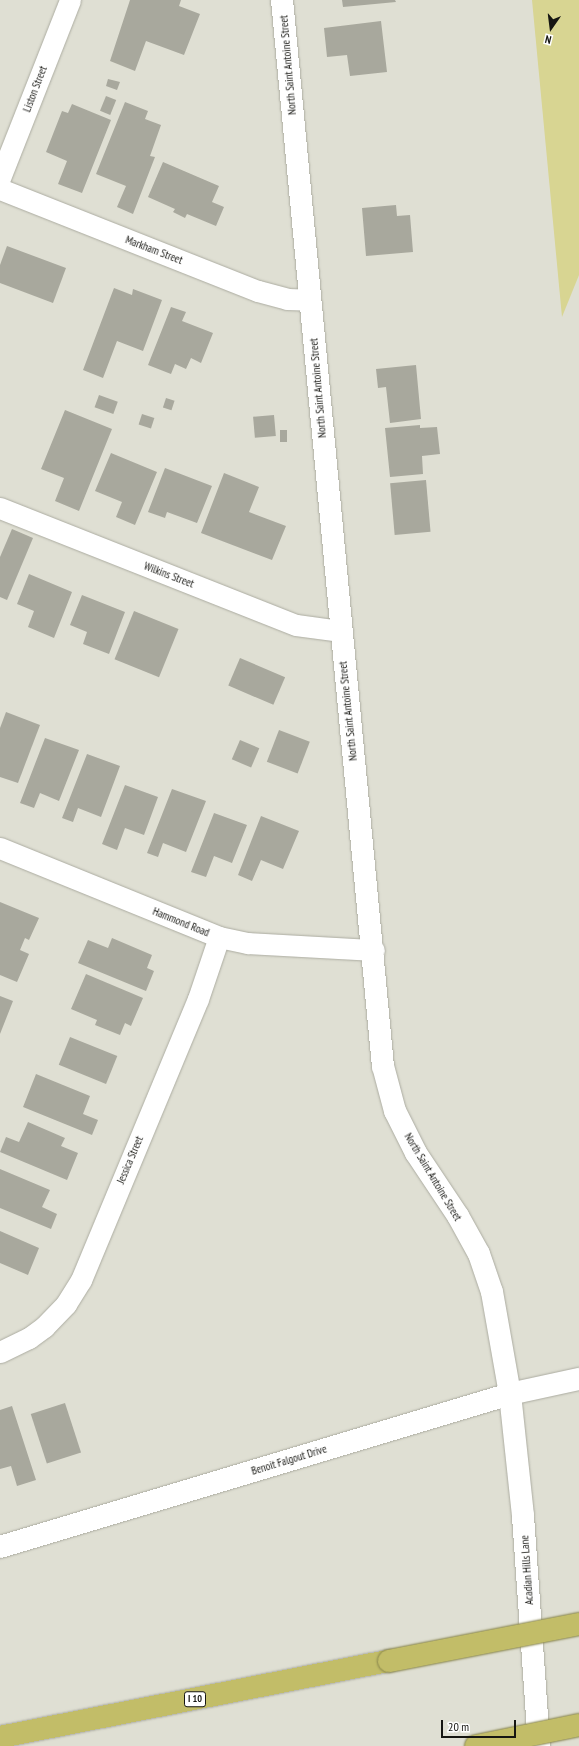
<!DOCTYPE html>
<style>
body{margin:0}
#map{position:relative;width:579px;height:1746px;overflow:hidden;background:#dfdfd3;font-family:"PT Sans Narrow",sans-serif}
div>[style]{position:absolute}
.green>*{inset:0;background:#d8d592}
.building>*{inset:0;background:#a8a89d;transform-origin:0 0}
.roads{filter:drop-shadow(0 0 1px #acaca1) drop-shadow(0 0 1px #acaca1)}
.minor>*{height:21px;margin:-10.5px;padding:0 10.5px;transform-origin:10.5px;border-radius:10.5px;background:#fff}
.tertiary>*{height:22px;margin:-11px;padding:0 11px;transform-origin:11px;border-radius:11px;background:#fff}
.motorway>*{height:22px;margin:-11px;padding:0 11px;transform-origin:11px;border-radius:11px;background:#c2bd68}
.bridges{filter:drop-shadow(0 0 1px #86834a) drop-shadow(0 0 1px #86834a)}
.motorway-bridge>*{height:22px;margin:-11px;padding:0 11px;transform-origin:11px;border-radius:11px;background:#c2bd68}
span{translate:-50% -50%;white-space:nowrap;text-align:center;line-height:1.15;-webkit-text-stroke:3px #fff;paint-order:stroke}
.shield-label span{padding:1px 3px;background:#fff;border:1px solid;border-radius:3px;-webkit-text-stroke-width:0}
.shield-label{font-size:10px;color:#161612;font-weight:700}
.street-label{font-size:11px;color:#161612}
.north{position:absolute;left:531px;top:8px;width:40px;height:40px;-webkit-text-stroke:3px #fff;paint-order:stroke;rotate:194deg;font-size:11px;font-weight:700;line-height:16px;text-align:center;color:#161612}
.north::after{content:'';display:block;margin:auto;width:14px;height:18px;background:#161612;clip-path:polygon(50% 0,100% 100%,50% 72%,0 100%)}
.scale{position:absolute;left:441px;top:1720px;width:75px;height:18px;box-sizing:border-box;border:2px solid #161612;border-top:0;padding-left:5px;font-size:12px;line-height:14px;white-space:nowrap;color:#161612;-webkit-text-stroke:3px #fff;paint-order:stroke}
</style>
<div id="map">
<div class="green">
<div style="clip-path:polygon(532px 0,579px 0,579px 275px,562px 317px)"></div>
</div>
<div class="building">
<div style="clip-path:polygon(130px 0,181px 0,179px 6px,200px 14px,184px 55px,146px 41px,135px 71px,110px 61px)"></div>
<div style="clip-path:polygon(342px 0,395px 0,396px 2px,343px 7px)"></div>
<div style="clip-path:polygon(381px 21px,387px 72px,350px 76px,347px 55px,327px 57px,324px 28px)"></div>
<div style="clip-path:polygon(108px 79px,120px 82px,117px 90px,106px 86px)"></div>
<div style="left:106px;top:96px;width:11px;height:16px;rotate:22deg"></div>
<div style="clip-path:polygon(125px 102px,148px 111px,145px 119px,161px 125px,150px 156px,155px 157px,133px 214px,117px 207px,126px 186px,96px 174px)"></div>
<div style="clip-path:polygon(72px 104px,111px 120px,82px 193px,58px 184px,67px 161px,46px 152px,62px 111px,68px 113px)"></div>
<div style="clip-path:polygon(163px 162px,219px 186px,212px 202px,224px 207px,216px 226px,187px 214px,185px 218px,173px 212px,175px 209px,148px 197px)"></div>
<div style="clip-path:polygon(396px 205px,397px 216px,410px 215px,413px 252px,366px 256px,362px 208px)"></div>
<div style="clip-path:polygon(7px 246px,66px 268px,53px 303px,0 283px,0 265px)"></div>
<div style="clip-path:polygon(114px 288px,132px 295px,133px 289px,162px 300px,143px 351px,117px 341px,103px 378px,83px 370px)"></div>
<div style="clip-path:polygon(171px 307px,186px 312px,182px 321px,213px 333px,201px 363px,191px 358px,186px 369px,175px 364px,171px 374px,148px 365px)"></div>
<div style="clip-path:polygon(416px 365px,421px 419px,390px 423px,386px 387px,378px 388px,376px 369px)"></div>
<div style="left:99px;top:395px;width:20px;height:13px;rotate:20deg"></div>
<div style="left:166px;top:398px;width:9px;height:10px;rotate:18deg"></div>
<div style="clip-path:polygon(65px 410px,112px 429px,79px 511px,55px 501px,64px 478px,41px 469px)"></div>
<div style="left:142px;top:414px;width:13px;height:11px;rotate:18deg"></div>
<div style="left:274px;top:415px;width:21px;height:21px;rotate:85deg"></div>
<div style="clip-path:polygon(420px 425px,420px 428px,437px 427px,440px 454px,422px 456px,423px 474px,390px 477px,385px 428px)"></div>
<div style="left:280px;top:430px;width:7px;height:12px"></div>
<div style="clip-path:polygon(111px 453px,157px 472px,135px 525px,116px 517px,122px 502px,95px 491px)"></div>
<div style="clip-path:polygon(165px 468px,212px 486px,197px 523px,167px 512px,165px 518px,148px 512px)"></div>
<div style="clip-path:polygon(224px 473px,259px 487px,249px 512px,286px 526px,272px 560px,201px 533px)"></div>
<div style="left:426px;top:480px;width:52px;height:36px;rotate:85deg"></div>
<div style="clip-path:polygon(12px 529px,33px 538px,7px 600px,0 597px,0 557px)"></div>
<div style="clip-path:polygon(29px 574px,72px 592px,54px 638px,28px 627px,34px 611px,17px 604px)"></div>
<div style="clip-path:polygon(82px 595px,125px 612px,109px 654px,83px 644px,87px 632px,70px 625px)"></div>
<div style="left:134px;top:611px;width:48px;height:52px;rotate:22deg"></div>
<div style="left:240px;top:658px;width:49px;height:30px;rotate:23deg"></div>
<div style="clip-path:polygon(6px 712px,40px 725px,18px 783px,0 777px,0 728px)"></div>
<div style="left:279px;top:730px;width:33px;height:34px;rotate:21deg"></div>
<div style="clip-path:polygon(45px 738px,79px 750px,59px 801px,40px 793px,34px 808px,20px 803px)"></div>
<div style="left:240px;top:740px;width:21px;height:21px;rotate:23deg"></div>
<div style="clip-path:polygon(87px 754px,120px 766px,101px 817px,78px 808px,73px 822px,62px 818px)"></div>
<div style="clip-path:polygon(125px 785px,158px 797px,144px 835px,125px 828px,117px 850px,102px 844px)"></div>
<div style="clip-path:polygon(172px 789px,206px 801px,186px 852px,163px 843px,158px 857px,147px 853px)"></div>
<div style="clip-path:polygon(214px 813px,247px 825px,232px 863px,214px 856px,206px 877px,191px 872px)"></div>
<div style="clip-path:polygon(261px 816px,299px 831px,283px 869px,261px 860px,252px 881px,238px 875px)"></div>
<div style="clip-path:polygon(0 902px,39px 918px,29px 940px,25px 938px,20px 950px,29px 954px,17px 982px,0 975px)"></div>
<div style="clip-path:polygon(112px 938px,152px 955px,147px 968px,154px 971px,146px 991px,78px 963px,88px 940px,108px 948px)"></div>
<div style="clip-path:polygon(86px 974px,143px 998px,131px 1026px,125px 1023px,120px 1035px,95px 1025px,97px 1020px,71px 1009px)"></div>
<div style="clip-path:polygon(0 996px,13px 1001px,0 1034px)"></div>
<div style="left:70px;top:1037px;width:51px;height:30px;rotate:22deg"></div>
<div style="clip-path:polygon(36px 1074px,90px 1096px,83px 1114px,98px 1120px,92px 1135px,23px 1107px)"></div>
<div style="clip-path:polygon(28px 1122px,65px 1138px,61px 1146px,78px 1153px,67px 1180px,0 1152px,6px 1137px,19px 1142px)"></div>
<div style="clip-path:polygon(0 1169px,50px 1190px,42px 1207px,57px 1214px,51px 1229px,0 1208px)"></div>
<div style="clip-path:polygon(0 1231px,39px 1248px,28px 1275px,0 1263px)"></div>
<div style="left:65px;top:1403px;width:52px;height:36px;rotate:72deg"></div>
<div style="clip-path:polygon(12px 1406px,36px 1480px,17px 1486px,11px 1466px,0 1469px,0 1410px)"></div>
</div>
<div class="roads">
<div class="minor">
<div style="left:0;top:178px;width:191px;rotate:-68.5deg"></div>
<div style="left:0;top:189px;width:277px;rotate:21.6deg"></div>
<div style="left:258px;top:291px;width:30px;rotate:15deg"></div>
<div style="left:287px;top:299px;width:23px;rotate:2deg"></div>
<div style="left:0;top:508px;width:318px;rotate:21.6deg"></div>
<div style="left:296px;top:625px;width:44px;rotate:7.8deg"></div>
<div style="left:0;top:848px;width:236px;rotate:22.1deg"></div>
<div style="left:219px;top:937px;width:30px;rotate:12deg"></div>
<div style="left:248px;top:943px;width:126px;rotate:3.2deg"></div>
<div style="left:0;top:1352px;width:32px;rotate:-26deg"></div>
<div style="left:29px;top:1338px;width:19px;rotate:-36deg"></div>
<div style="left:44px;top:1327px;width:32px;rotate:-46deg"></div>
<div style="left:66px;top:1304px;width:28px;rotate:-58deg"></div>
<div style="left:81px;top:1280px;width:304px;rotate:-67.4deg"></div>
<div style="left:198px;top:999px;width:65px;rotate:-71.3deg"></div>
</div>
<div class="tertiary">
<div style="left:282px;top:0;width:1071px;rotate:84.59deg"></div>
<div style="left:383px;top:1066px;width:47px;rotate:75.1deg"></div>
<div style="left:395px;top:1111px;width:47px;rotate:63.4deg"></div>
<div style="left:416px;top:1153px;width:76px;rotate:56.3deg"></div>
<div style="left:458px;top:1216px;width:43px;rotate:61.1deg"></div>
<div style="left:479px;top:1254px;width:40px;rotate:71.1deg"></div>
<div style="left:492px;top:1292px;width:104px;rotate:80deg"></div>
<div style="left:510px;top:1394px;width:123px;rotate:83.9deg"></div>
<div style="left:523px;top:1516px;width:231px;rotate:86deg"></div>
<div style="left:0;top:1547px;width:532px;rotate:-16.7deg"></div>
<div style="left:510px;top:1394px;width:71px;rotate:-12.3deg"></div>
</div>
<div class="motorway">
<div style="left:0;top:1737px;width:396px;rotate:-11.1deg"></div>
</div>
</div>
<div class="bridges">
<div class="motorway-bridge">
<div style="left:389px;top:1661px;width:194px;rotate:-11deg"></div>
<div style="left:476px;top:1746px;width:105px;rotate:-11.5deg"></div>
</div>
</div>
<div class="shield-label">
<span style="left:195px;top:1699px">I 10</span>
</div>
<div class="street-label">
<span style="left:288px;top:65px;rotate:-95deg">North Saint Antoine Street</span>
<span style="left:35px;top:89px;rotate:-69deg">Liston Street</span>
<span style="left:154px;top:250px;rotate:21deg">Markham Street</span>
<span style="left:318px;top:388px;rotate:-95deg">North Saint Antoine Street</span>
<span style="left:169px;top:575px;rotate:21deg">Wilkins Street</span>
<span style="left:348px;top:711px;rotate:-96deg">North Saint Antoine Street</span>
<span style="left:181px;top:922px;rotate:22deg">Hammond Road</span>
<span style="left:130px;top:1160px;rotate:-67deg">Jessica Street</span>
<span style="left:433px;top:1177px;rotate:59deg">North Saint Antoine Street</span>
<span style="left:289px;top:1460px;rotate:-17deg">Benoit Falgout Drive</span>
<span style="left:527px;top:1570px;rotate:-94deg">Acadian Hills Lane</span>
</div>
<div class="north">N</div>
<div class="scale">20 m</div>
</div>
